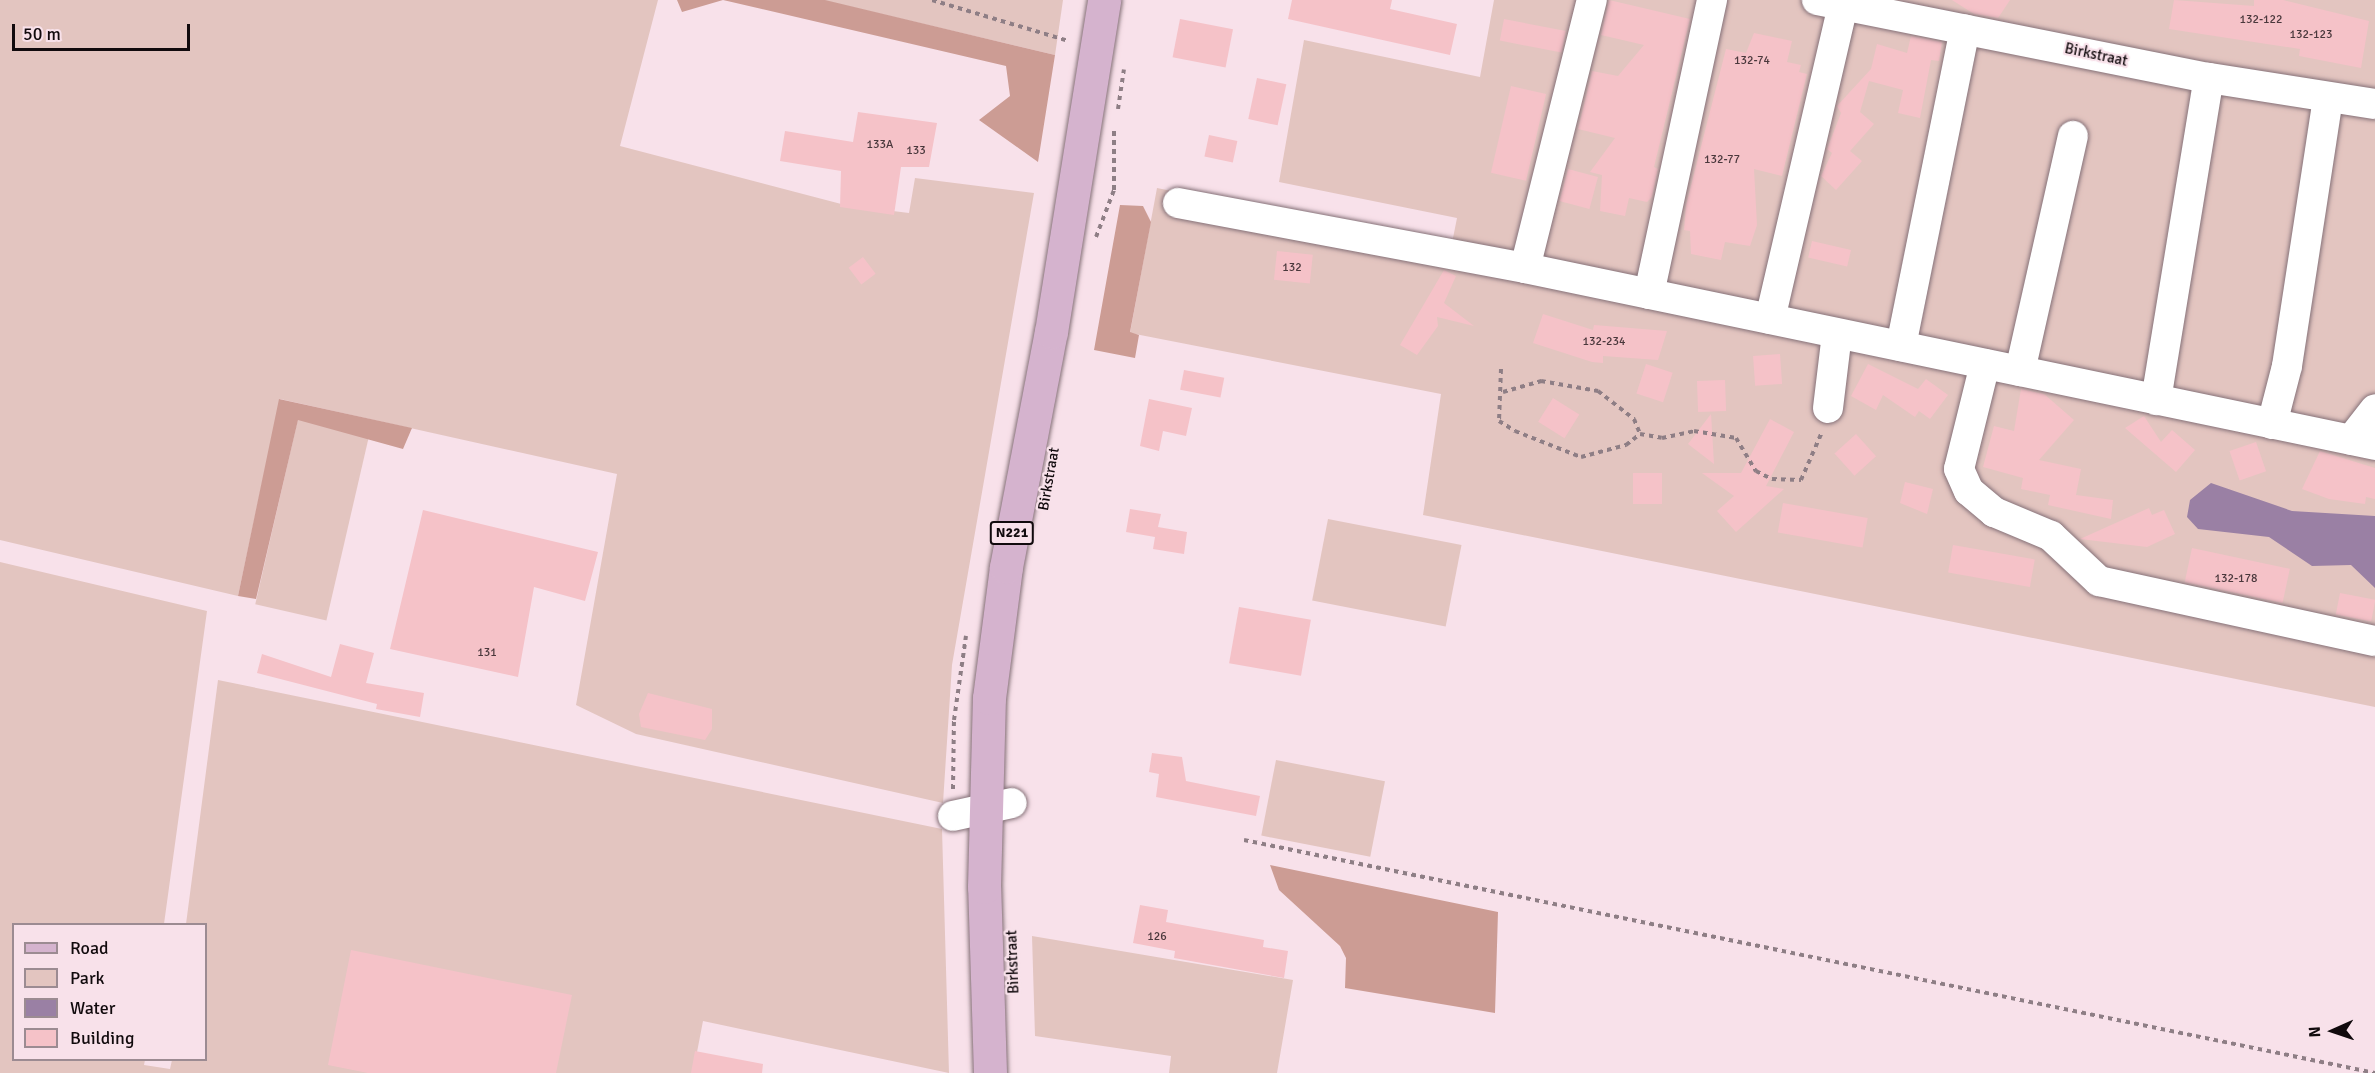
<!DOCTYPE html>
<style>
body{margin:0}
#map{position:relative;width:2375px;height:1073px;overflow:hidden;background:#f8e1ea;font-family:Signika,sans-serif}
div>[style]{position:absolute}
.green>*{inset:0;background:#e3c5c0;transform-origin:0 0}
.forest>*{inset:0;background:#cc9c94}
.water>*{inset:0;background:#9a80a4}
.building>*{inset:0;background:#f5c2c8;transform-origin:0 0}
.path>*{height:4px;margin-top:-2px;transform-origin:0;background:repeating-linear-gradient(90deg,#8e7e85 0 4.5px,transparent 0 9px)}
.roads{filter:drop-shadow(0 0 2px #857178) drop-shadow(0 0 2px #857178)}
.minor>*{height:30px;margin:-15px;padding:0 15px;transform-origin:15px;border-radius:15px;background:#fff}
.major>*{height:33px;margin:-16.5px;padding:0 16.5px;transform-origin:16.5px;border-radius:16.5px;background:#d5b3ce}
span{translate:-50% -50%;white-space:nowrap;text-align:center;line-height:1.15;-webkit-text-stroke:4.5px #f8e1ea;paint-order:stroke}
.number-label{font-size:12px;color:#4a383c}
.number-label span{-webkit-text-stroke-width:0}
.shield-label span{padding:2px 4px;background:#f8e1ea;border:2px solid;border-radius:4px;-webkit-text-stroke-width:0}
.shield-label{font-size:14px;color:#110a0d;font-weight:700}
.street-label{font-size:15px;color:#110a0d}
.legend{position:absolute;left:12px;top:923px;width:195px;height:138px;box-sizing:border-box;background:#f8e1ea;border:2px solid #9c8b92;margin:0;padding:8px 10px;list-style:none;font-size:18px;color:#110a0d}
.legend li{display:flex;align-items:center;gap:12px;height:30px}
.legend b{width:30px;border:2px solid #9c8b92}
.north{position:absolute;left:2303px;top:1001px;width:60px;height:60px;-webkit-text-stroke:4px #f8e1ea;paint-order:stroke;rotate:267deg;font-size:16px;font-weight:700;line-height:24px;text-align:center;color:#110a0d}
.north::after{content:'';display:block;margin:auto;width:21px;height:27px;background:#110a0d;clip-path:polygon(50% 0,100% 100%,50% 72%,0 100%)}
.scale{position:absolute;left:12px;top:24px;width:178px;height:27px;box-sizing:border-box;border:3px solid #110a0d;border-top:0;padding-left:8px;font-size:18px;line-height:21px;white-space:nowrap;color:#110a0d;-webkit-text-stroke:4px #f8e1ea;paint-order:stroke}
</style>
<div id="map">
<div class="green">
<div style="clip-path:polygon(0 0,658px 0,620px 146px,845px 205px,909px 213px,915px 178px,1034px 193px,952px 665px,943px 803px,636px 734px,576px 705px,617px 474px,280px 399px,238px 596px,0 540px)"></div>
<div style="clip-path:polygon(822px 0,1063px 0,1055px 55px)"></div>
<div style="clip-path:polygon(1494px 0,2375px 0,2375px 707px,1423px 515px,1441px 394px,1130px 333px,1157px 188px,1451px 248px,1457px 218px,1279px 182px,1304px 40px,1480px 77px)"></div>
<div style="left:298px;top:419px;width:73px;height:190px;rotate:13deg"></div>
<div style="left:1328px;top:519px;width:136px;height:83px;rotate:11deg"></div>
<div style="clip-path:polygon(0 562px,207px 611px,164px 924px,14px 924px,14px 1060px,145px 1060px,144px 1065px,170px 1069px,172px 1060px,206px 1060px,206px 924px,186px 924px,218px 680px,942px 829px,949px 1073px,703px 1021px,693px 1073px,0 1073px)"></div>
<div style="left:1276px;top:760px;width:111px;height:77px;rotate:11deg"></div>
<div style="clip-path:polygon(1032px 936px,1293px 980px,1277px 1073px,1169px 1073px,1171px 1056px,1035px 1036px)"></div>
</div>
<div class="forest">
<div style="clip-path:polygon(677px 0,825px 0,1055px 55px,1038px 162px,979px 120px,1010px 96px,1006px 66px,723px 0,682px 12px)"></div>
<div style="clip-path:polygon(1120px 205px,1143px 206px,1151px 222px,1130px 332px,1139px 335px,1135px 358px,1094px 350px)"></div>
<div style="clip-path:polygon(279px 399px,412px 428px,403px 449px,298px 420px,256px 599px,238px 596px)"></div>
<div style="clip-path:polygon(1270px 865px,1498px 912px,1495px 1013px,1345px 988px,1346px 958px,1340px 946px,1279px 890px)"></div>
</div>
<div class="water">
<div style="clip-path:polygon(2211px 483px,2292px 511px,2375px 516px,2375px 588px,2351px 565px,2312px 566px,2269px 537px,2198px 529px,2187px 517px,2190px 500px)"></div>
</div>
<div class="building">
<div style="clip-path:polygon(1292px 0,1392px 0,1390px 9px,1457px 24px,1450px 55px,1288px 19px)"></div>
<div style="clip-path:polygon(1609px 0,1690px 19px,1654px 167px,1658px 169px,1652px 197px,1647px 202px,1629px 198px,1625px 216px,1600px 211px,1602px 175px,1590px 172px,1615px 138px,1578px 129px,1592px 71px,1618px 76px,1644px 45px,1601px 35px)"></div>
<div style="clip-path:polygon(1952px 0,2010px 0,1998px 18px,1974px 14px)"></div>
<div style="clip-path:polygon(2174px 0,2254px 6px,2254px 0,2283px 0,2369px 21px,2361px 68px,2299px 56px,2300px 49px,2169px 29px)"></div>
<div style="left:1180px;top:19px;width:54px;height:39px;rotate:11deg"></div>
<div style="left:1504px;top:19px;width:63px;height:22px;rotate:11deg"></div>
<div style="clip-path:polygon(1754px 33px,1792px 41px,1787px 62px,1801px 65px,1799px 72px,1807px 74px,1782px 176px,1754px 169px,1757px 225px,1750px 246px,1725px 242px,1721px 260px,1691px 254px,1690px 231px,1684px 230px,1686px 205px,1726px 49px,1746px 53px)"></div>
<div style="clip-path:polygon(1911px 36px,1942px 42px,1939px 61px,1931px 60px,1920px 118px,1898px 113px,1903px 90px,1869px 81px,1860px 112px,1874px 124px,1850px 151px,1862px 161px,1836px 190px,1821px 176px,1832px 153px,1827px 149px,1841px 113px,1837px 106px,1871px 69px,1877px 44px,1907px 53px)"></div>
<div style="left:1257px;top:78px;width:30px;height:42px;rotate:12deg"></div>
<div style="left:1511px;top:86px;width:36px;height:89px;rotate:13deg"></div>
<div style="clip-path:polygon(858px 112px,937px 123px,929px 167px,901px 167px,894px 215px,840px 207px,841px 171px,780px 161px,785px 131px,853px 142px)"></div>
<div style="left:1209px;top:135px;width:29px;height:22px;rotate:12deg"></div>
<div style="left:1568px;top:169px;width:31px;height:33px;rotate:15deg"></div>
<div style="left:1812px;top:241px;width:40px;height:17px;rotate:13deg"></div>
<div style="left:1277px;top:251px;width:36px;height:29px;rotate:6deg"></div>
<div style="left:863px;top:257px;width:21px;height:18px;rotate:53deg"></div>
<div style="clip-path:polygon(1444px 270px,1456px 276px,1444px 303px,1474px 326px,1437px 317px,1438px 326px,1417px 355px,1400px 345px)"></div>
<div style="clip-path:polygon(1543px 314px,1593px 330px,1594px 325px,1667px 331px,1658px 360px,1603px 356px,1603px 363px,1592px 362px,1533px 343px)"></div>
<div style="left:1780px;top:354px;width:30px;height:27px;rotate:86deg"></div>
<div style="left:1646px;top:364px;width:28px;height:31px;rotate:18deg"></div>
<div style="clip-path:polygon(1868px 364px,1918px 389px,1926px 379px,1948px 395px,1930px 419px,1919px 411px,1915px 417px,1883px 395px,1876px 410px,1851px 396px)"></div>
<div style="left:1184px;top:370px;width:41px;height:20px;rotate:11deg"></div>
<div style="left:1725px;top:380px;width:31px;height:28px;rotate:88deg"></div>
<div style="clip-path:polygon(2021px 389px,2044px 394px,2074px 420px,2039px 460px,2081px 469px,2076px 495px,2113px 500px,2111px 519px,2048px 505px,2050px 495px,2021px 489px,2023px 478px,1983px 467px,1994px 426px,2014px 431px)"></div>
<div style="left:1553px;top:398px;width:31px;height:28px;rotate:32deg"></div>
<div style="clip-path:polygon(1149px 399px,1192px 408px,1186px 436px,1163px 431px,1159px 451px,1140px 446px)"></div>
<div style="clip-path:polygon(1711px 414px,1714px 464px,1688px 444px)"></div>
<div style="clip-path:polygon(2144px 416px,2161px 442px,2172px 430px,2195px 450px,2176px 472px,2125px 428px)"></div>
<div style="clip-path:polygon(1770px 419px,1794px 432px,1766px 486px,1784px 489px,1736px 532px,1717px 511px,1734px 496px,1702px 473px,1741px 473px)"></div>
<div style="left:1856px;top:434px;width:30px;height:29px;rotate:48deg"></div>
<div style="left:2256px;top:442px;width:31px;height:28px;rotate:71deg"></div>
<div style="clip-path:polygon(2320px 451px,2375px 468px,2375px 499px,2366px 497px,2365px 504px,2329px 499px,2302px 489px)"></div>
<div style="left:1633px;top:473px;width:29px;height:31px"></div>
<div style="clip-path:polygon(1905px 482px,1933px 489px,1927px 514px,1900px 503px)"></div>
<div style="left:1783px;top:503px;width:86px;height:30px;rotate:10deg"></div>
<div style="clip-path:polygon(2149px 508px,2152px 515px,2164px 510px,2175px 534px,2147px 547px,2080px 539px)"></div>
<div style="clip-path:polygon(1130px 509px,1161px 514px,1158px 527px,1187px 532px,1184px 554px,1153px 549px,1155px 537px,1126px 532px)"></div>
<div style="clip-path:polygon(423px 510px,598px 552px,585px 601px,534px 587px,518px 677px,390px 649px)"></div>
<div style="left:1953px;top:545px;width:83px;height:28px;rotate:10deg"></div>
<div style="left:2192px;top:548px;width:100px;height:35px;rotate:12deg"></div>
<div style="left:2340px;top:593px;width:36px;height:22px;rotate:11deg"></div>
<div style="left:1239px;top:607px;width:73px;height:57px;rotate:10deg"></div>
<div style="clip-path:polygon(340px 644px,374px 653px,366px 683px,424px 693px,420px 717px,376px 709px,377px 704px,257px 673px,262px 654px,331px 677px)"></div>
<div style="clip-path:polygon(648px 693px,712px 709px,712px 729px,705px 740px,641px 727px,639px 714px)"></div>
<div style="clip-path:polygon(1152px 753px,1182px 757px,1186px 781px,1260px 796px,1256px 816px,1156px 797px,1159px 774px,1149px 772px)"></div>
<div style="clip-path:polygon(1140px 905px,1168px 910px,1166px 922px,1264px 940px,1263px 947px,1288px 951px,1284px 978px,1174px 958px,1175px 951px,1133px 943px)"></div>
<div style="clip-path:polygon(351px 950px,572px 995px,556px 1073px,368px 1073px,328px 1065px)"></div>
<div style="clip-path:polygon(695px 1051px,763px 1064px,762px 1073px,691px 1073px)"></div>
</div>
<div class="path">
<div style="left:932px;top:0;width:143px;rotate:16.7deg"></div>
<div style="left:1118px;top:109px;width:40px;rotate:-81.5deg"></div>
<div style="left:1096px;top:237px;width:50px;rotate:-69deg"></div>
<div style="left:1114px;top:190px;width:59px;rotate:-90deg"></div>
<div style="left:1501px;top:369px;width:52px;rotate:92.2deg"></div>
<div style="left:1499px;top:421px;width:19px;rotate:32deg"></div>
<div style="left:1515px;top:431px;width:71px;rotate:21.5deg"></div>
<div style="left:1581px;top:457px;width:47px;rotate:-14.9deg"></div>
<div style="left:1626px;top:445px;width:18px;rotate:-38deg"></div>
<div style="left:1503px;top:392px;width:40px;rotate:-16deg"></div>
<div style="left:1541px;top:381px;width:58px;rotate:10deg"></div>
<div style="left:1598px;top:391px;width:46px;rotate:37.9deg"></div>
<div style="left:1634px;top:419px;width:16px;rotate:68deg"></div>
<div style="left:1640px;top:434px;width:22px;rotate:10deg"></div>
<div style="left:1662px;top:438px;width:33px;rotate:-12deg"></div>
<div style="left:1694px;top:431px;width:43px;rotate:9.5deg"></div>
<div style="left:1736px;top:438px;width:39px;rotate:59deg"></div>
<div style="left:1756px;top:471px;width:18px;rotate:27deg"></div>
<div style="left:1772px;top:479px;width:29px;rotate:2deg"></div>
<div style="left:1801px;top:480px;width:52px;rotate:-66.4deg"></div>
<div style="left:953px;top:789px;width:69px;rotate:-89.2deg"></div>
<div style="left:954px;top:720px;width:85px;rotate:-81.9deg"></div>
<div style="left:1244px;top:840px;width:1155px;rotate:11.64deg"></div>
</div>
<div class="roads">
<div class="minor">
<div style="left:1817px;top:0;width:400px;rotate:11.3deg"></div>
<div style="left:2209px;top:78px;width:168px;rotate:8.9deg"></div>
<div style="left:1178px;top:203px;width:353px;rotate:10.6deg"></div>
<div style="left:1525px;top:268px;width:868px;rotate:11.76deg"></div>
<div style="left:1525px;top:268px;width:276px;rotate:-76deg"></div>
<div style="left:1649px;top:294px;width:301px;rotate:-77.9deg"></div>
<div style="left:1770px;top:319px;width:322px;rotate:-76.9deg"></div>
<div style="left:1901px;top:346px;width:323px;rotate:-78.6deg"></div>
<div style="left:1985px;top:364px;width:108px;rotate:103.9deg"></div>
<div style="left:1959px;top:469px;width:24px;rotate:66deg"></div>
<div style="left:1969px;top:491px;width:33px;rotate:40deg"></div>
<div style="left:1994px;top:512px;width:62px;rotate:22.8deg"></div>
<div style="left:2051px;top:536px;width:66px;rotate:43.2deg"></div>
<div style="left:2099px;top:581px;width:282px;rotate:12.3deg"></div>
<div style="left:2020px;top:371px;width:241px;rotate:-77.3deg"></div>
<div style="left:2156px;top:400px;width:326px;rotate:-80.7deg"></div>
<div style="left:1828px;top:408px;width:75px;rotate:-83.1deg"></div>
<div style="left:2272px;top:424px;width:60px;rotate:-75.5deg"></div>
<div style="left:2287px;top:366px;width:270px;rotate:-81.3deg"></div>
<div style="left:2351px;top:440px;width:39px;rotate:-52deg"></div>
<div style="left:953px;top:816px;width:60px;rotate:-12.4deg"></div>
</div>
<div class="major">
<div style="left:990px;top:1073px;width:186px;rotate:-91.8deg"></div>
<div style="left:984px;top:887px;width:189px;rotate:-88.5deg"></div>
<div style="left:989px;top:698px;width:132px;rotate:-82.6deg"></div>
<div style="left:1006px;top:567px;width:239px;rotate:-79.2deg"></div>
<div style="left:1051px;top:332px;width:336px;rotate:-80.9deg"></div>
</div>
</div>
<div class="number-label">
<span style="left:2261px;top:20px">132-122</span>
<span style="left:2311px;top:35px">132-123</span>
<span style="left:1752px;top:61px">132-74</span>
<span style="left:880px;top:145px">133A</span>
<span style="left:916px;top:151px">133</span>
<span style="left:1722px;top:160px">132-77</span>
<span style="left:1292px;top:268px">132</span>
<span style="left:1604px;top:342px">132-234</span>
<span style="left:2236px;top:579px">132-178</span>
<span style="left:487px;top:653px">131</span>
<span style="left:1157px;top:937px">126</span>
</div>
<div class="shield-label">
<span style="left:1012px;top:533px">N221</span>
</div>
<div class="street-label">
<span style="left:2096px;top:55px;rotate:12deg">Birkstraat</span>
<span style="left:1049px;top:479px;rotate:-80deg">Birkstraat</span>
<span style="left:1013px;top:962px;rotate:-92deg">Birkstraat</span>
</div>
<ul class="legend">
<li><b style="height:8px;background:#d5b3ce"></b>Road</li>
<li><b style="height:16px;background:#e3c5c0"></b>Park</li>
<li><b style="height:16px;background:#9a80a4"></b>Water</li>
<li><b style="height:16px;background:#f5c2c8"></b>Building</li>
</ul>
<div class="north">N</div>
<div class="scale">50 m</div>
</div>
